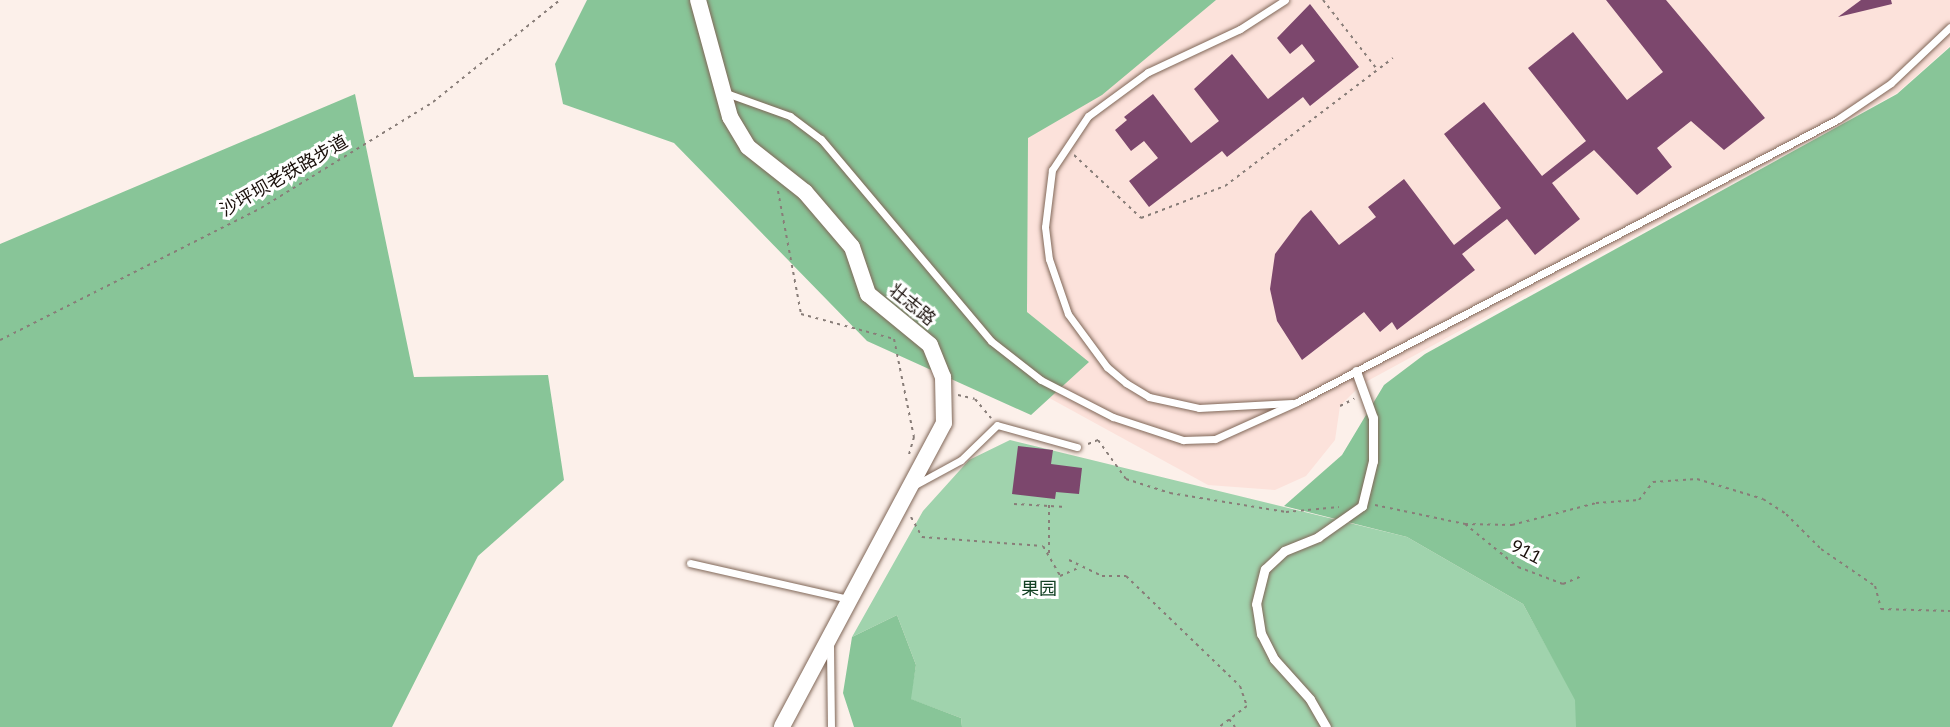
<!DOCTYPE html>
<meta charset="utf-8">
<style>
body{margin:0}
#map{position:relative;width:1950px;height:727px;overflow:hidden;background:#fcf0ea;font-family:"IBM Plex Sans","Noto Sans SC",sans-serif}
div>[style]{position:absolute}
.education>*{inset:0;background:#fce2db}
.green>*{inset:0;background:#a0d3ad}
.forest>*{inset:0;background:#88c598}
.building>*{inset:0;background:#7c476d}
.path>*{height:2px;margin-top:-1px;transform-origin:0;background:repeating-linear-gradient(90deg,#887d78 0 3px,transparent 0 7.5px)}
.roads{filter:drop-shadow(0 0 2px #806758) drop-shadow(0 0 2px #806758)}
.service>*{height:7px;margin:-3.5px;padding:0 3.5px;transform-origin:3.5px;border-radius:3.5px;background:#fff}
.pedestrian>*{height:9px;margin:-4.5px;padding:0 4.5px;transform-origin:4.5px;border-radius:4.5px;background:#fff}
.tertiary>*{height:16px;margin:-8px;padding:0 8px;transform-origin:8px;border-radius:8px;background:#fff}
span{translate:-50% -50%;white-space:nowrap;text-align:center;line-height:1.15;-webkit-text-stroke:6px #fff;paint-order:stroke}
.street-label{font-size:18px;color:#190f0a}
.park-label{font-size:18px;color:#134124}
</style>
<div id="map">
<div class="education">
<div style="clip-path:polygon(729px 0,1950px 0,1950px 46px,1897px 93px,1362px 384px,1340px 406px,1335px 440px,1306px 476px,1275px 490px,1208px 485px,1031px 388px)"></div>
</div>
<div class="green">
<div style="clip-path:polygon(1010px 440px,1407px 537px,1523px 604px,1576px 700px,1576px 727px,962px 727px,961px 718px,910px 699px,916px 665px,897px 615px,852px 637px,923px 511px,969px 460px)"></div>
</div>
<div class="forest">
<div style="clip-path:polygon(587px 0,1216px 0,1102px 95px,1028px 138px,1027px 312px,1089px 362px,1031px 415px,867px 341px,674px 143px,563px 104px,555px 64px)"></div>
<div style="clip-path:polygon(1950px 47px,1950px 727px,1576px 727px,1575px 700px,1523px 604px,1407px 537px,1284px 506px,1342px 455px,1384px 385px,1425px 354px,1897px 94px)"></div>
<div style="clip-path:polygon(355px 94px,414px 377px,548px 375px,564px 480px,478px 556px,392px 727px,0 727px,0 244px)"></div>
<div style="clip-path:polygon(897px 615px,916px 665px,911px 699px,961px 718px,962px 727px,854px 727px,843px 693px,852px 637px)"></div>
</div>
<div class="building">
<div style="clip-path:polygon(1606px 0,1666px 0,1765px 118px,1724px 150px,1691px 121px,1657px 148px,1672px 167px,1637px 195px,1594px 150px,1552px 183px,1580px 219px,1535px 255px,1507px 219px,1462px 254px,1475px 270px,1397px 330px,1392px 322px,1380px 332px,1364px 312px,1302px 360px,1277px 321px,1270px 289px,1275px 254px,1302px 218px,1311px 210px,1339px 245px,1376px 217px,1368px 207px,1404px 179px,1454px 245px,1501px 208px,1444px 134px,1484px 102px,1542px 176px,1586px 141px,1528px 68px,1573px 32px,1627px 100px,1663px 72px)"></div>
<div style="clip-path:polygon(1861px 0,1891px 0,1892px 4px,1838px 17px)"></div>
<div style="clip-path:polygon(1310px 4px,1359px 67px,1310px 106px,1303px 97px,1227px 157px,1222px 151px,1149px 207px,1129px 181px,1158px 158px,1144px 141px,1131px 151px,1115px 130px,1127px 120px,1124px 117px,1153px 94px,1191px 143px,1219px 121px,1194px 89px,1232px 54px,1268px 99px,1315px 61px,1302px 44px,1290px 54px,1277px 38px)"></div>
<div style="clip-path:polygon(1018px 446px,1053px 450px,1051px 464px,1082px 468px,1079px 494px,1056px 492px,1055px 499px,1012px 494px)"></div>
</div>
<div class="path">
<div style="left:1323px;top:0;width:88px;rotate:52deg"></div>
<div style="left:1074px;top:155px;width:92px;rotate:43.2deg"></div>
<div style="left:1141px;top:218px;width:90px;rotate:-20.9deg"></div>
<div style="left:1225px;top:186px;width:211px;rotate:-37.3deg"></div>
<div style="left:778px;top:191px;width:125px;rotate:79.4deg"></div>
<div style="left:801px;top:314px;width:96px;rotate:15deg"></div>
<div style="left:894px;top:339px;width:100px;rotate:78.5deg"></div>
<div style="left:914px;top:437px;width:18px;rotate:106deg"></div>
<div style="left:0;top:340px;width:292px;rotate:-26.8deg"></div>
<div style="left:261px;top:208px;width:202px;rotate:-31.6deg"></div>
<div style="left:433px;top:102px;width:163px;rotate:-38.8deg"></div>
<div style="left:958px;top:395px;width:17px;rotate:13deg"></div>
<div style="left:975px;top:399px;width:25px;rotate:50deg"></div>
<div style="left:1340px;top:406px;width:16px;rotate:-27deg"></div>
<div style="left:1088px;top:444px;width:11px;rotate:-22deg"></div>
<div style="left:1098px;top:440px;width:48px;rotate:54.3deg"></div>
<div style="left:1126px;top:479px;width:46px;rotate:17.7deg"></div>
<div style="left:1170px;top:493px;width:118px;rotate:9.3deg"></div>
<div style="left:1286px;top:512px;width:53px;rotate:-5.4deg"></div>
<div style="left:1014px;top:504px;width:52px;rotate:3.3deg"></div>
<div style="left:1049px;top:505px;width:49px;rotate:90deg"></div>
<div style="left:1375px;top:505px;width:92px;rotate:11.9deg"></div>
<div style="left:1465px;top:524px;width:47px;rotate:1.2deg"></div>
<div style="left:1512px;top:525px;width:87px;rotate:-14.7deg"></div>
<div style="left:1596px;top:503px;width:43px;rotate:-4deg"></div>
<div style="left:1639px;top:500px;width:23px;rotate:-52deg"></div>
<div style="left:1653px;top:482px;width:44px;rotate:-3.9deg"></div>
<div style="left:1697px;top:479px;width:69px;rotate:16.9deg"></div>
<div style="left:1763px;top:499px;width:27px;rotate:33deg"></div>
<div style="left:1786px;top:514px;width:49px;rotate:45deg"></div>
<div style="left:1821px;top:549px;width:65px;rotate:34.4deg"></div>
<div style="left:1875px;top:586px;width:24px;rotate:75deg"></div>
<div style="left:1881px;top:609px;width:69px;rotate:1.7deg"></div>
<div style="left:911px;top:517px;width:23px;rotate:61deg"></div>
<div style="left:922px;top:537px;width:121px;rotate:4.3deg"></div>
<div style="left:1043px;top:546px;width:34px;rotate:60deg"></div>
<div style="left:1060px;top:576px;width:22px;rotate:-24deg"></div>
<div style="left:1465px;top:524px;width:68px;rotate:39.1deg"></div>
<div style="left:1518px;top:567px;width:48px;rotate:20.7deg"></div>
<div style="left:1563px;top:584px;width:21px;rotate:-23deg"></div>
<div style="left:1069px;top:560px;width:37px;rotate:26deg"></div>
<div style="left:1102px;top:576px;width:24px"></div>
<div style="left:1126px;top:576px;width:158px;rotate:44deg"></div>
<div style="left:1240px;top:686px;width:21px;rotate:71deg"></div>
<div style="left:1247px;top:706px;width:35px;rotate:143deg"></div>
<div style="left:1229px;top:719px;width:10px;rotate:53deg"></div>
</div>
<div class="roads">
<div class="service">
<div style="left:1285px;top:0;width:54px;rotate:147.2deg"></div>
<div style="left:1240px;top:29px;width:102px;rotate:154.9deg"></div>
<div style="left:1148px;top:72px;width:74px;rotate:143.7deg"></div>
<div style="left:1088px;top:116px;width:65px;rotate:123.7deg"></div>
<div style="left:1052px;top:170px;width:57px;rotate:97deg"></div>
<div style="left:1045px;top:227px;width:32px;rotate:83deg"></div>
<div style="left:1049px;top:259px;width:58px;rotate:70.9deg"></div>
<div style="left:1068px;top:314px;width:66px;rotate:53.7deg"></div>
<div style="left:1107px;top:367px;width:25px;rotate:40deg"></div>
<div style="left:1126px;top:383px;width:27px;rotate:31deg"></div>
<div style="left:1149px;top:397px;width:51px;rotate:12.4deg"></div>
<div style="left:1199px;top:408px;width:93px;rotate:-3.1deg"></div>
<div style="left:726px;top:93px;width:68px;rotate:19.8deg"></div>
<div style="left:790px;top:116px;width:39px;rotate:37deg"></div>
<div style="left:821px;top:139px;width:264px;rotate:49.9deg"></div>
<div style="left:991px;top:341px;width:63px;rotate:38deg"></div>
<div style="left:1041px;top:380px;width:81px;rotate:27.2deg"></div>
<div style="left:1113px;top:417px;width:74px;rotate:18.2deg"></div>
<div style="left:1183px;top:440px;width:32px;rotate:-2deg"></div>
<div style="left:1215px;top:439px;width:90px;rotate:-24.3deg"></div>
<div style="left:1297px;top:402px;width:611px;rotate:-27.61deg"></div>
<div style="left:1838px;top:119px;width:64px;rotate:-34.2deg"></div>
<div style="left:1891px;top:83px;width:81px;rotate:-43.5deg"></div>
<div style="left:915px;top:485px;width:52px;rotate:-28.5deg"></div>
<div style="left:961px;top:460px;width:50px;rotate:-44.2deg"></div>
<div style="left:997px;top:425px;width:83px;rotate:15.4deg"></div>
<div style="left:690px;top:563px;width:163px;rotate:12.8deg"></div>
<div style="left:830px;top:646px;width:81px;rotate:89.3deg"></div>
</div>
<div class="pedestrian">
<div style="left:1326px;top:727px;width:32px;rotate:-120deg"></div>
<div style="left:1310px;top:699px;width:54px;rotate:-132deg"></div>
<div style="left:1274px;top:659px;width:28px;rotate:-117deg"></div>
<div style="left:1261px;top:634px;width:30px;rotate:-99deg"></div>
<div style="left:1256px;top:604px;width:36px;rotate:-76deg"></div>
<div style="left:1265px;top:569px;width:26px;rotate:-43deg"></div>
<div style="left:1284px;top:551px;width:37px;rotate:-22deg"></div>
<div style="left:1318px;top:537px;width:54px;rotate:-35.2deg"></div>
<div style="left:1362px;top:506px;width:46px;rotate:-76.3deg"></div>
<div style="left:1373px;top:461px;width:43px;rotate:-90deg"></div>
<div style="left:1373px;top:418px;width:50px;rotate:-109.9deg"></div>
</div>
<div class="tertiary">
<div style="left:698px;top:0;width:121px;rotate:74.7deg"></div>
<div style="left:730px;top:117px;width:35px;rotate:59deg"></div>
<div style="left:748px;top:147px;width:73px;rotate:38.3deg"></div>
<div style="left:805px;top:192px;width:72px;rotate:49.5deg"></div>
<div style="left:852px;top:247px;width:50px;rotate:71.2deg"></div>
<div style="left:868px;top:294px;width:80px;rotate:39.4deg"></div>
<div style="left:930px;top:345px;width:35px;rotate:68deg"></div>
<div style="left:943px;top:377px;width:46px;rotate:88.8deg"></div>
<div style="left:944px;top:423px;width:344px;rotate:118.1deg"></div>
</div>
</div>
<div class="street-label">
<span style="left:284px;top:176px;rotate:-30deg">沙坪坝老铁路步道</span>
<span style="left:912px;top:305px;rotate:39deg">壮志路</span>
<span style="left:1526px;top:552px;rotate:28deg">911</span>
</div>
<div class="park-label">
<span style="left:1039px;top:589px">果园</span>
</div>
</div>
